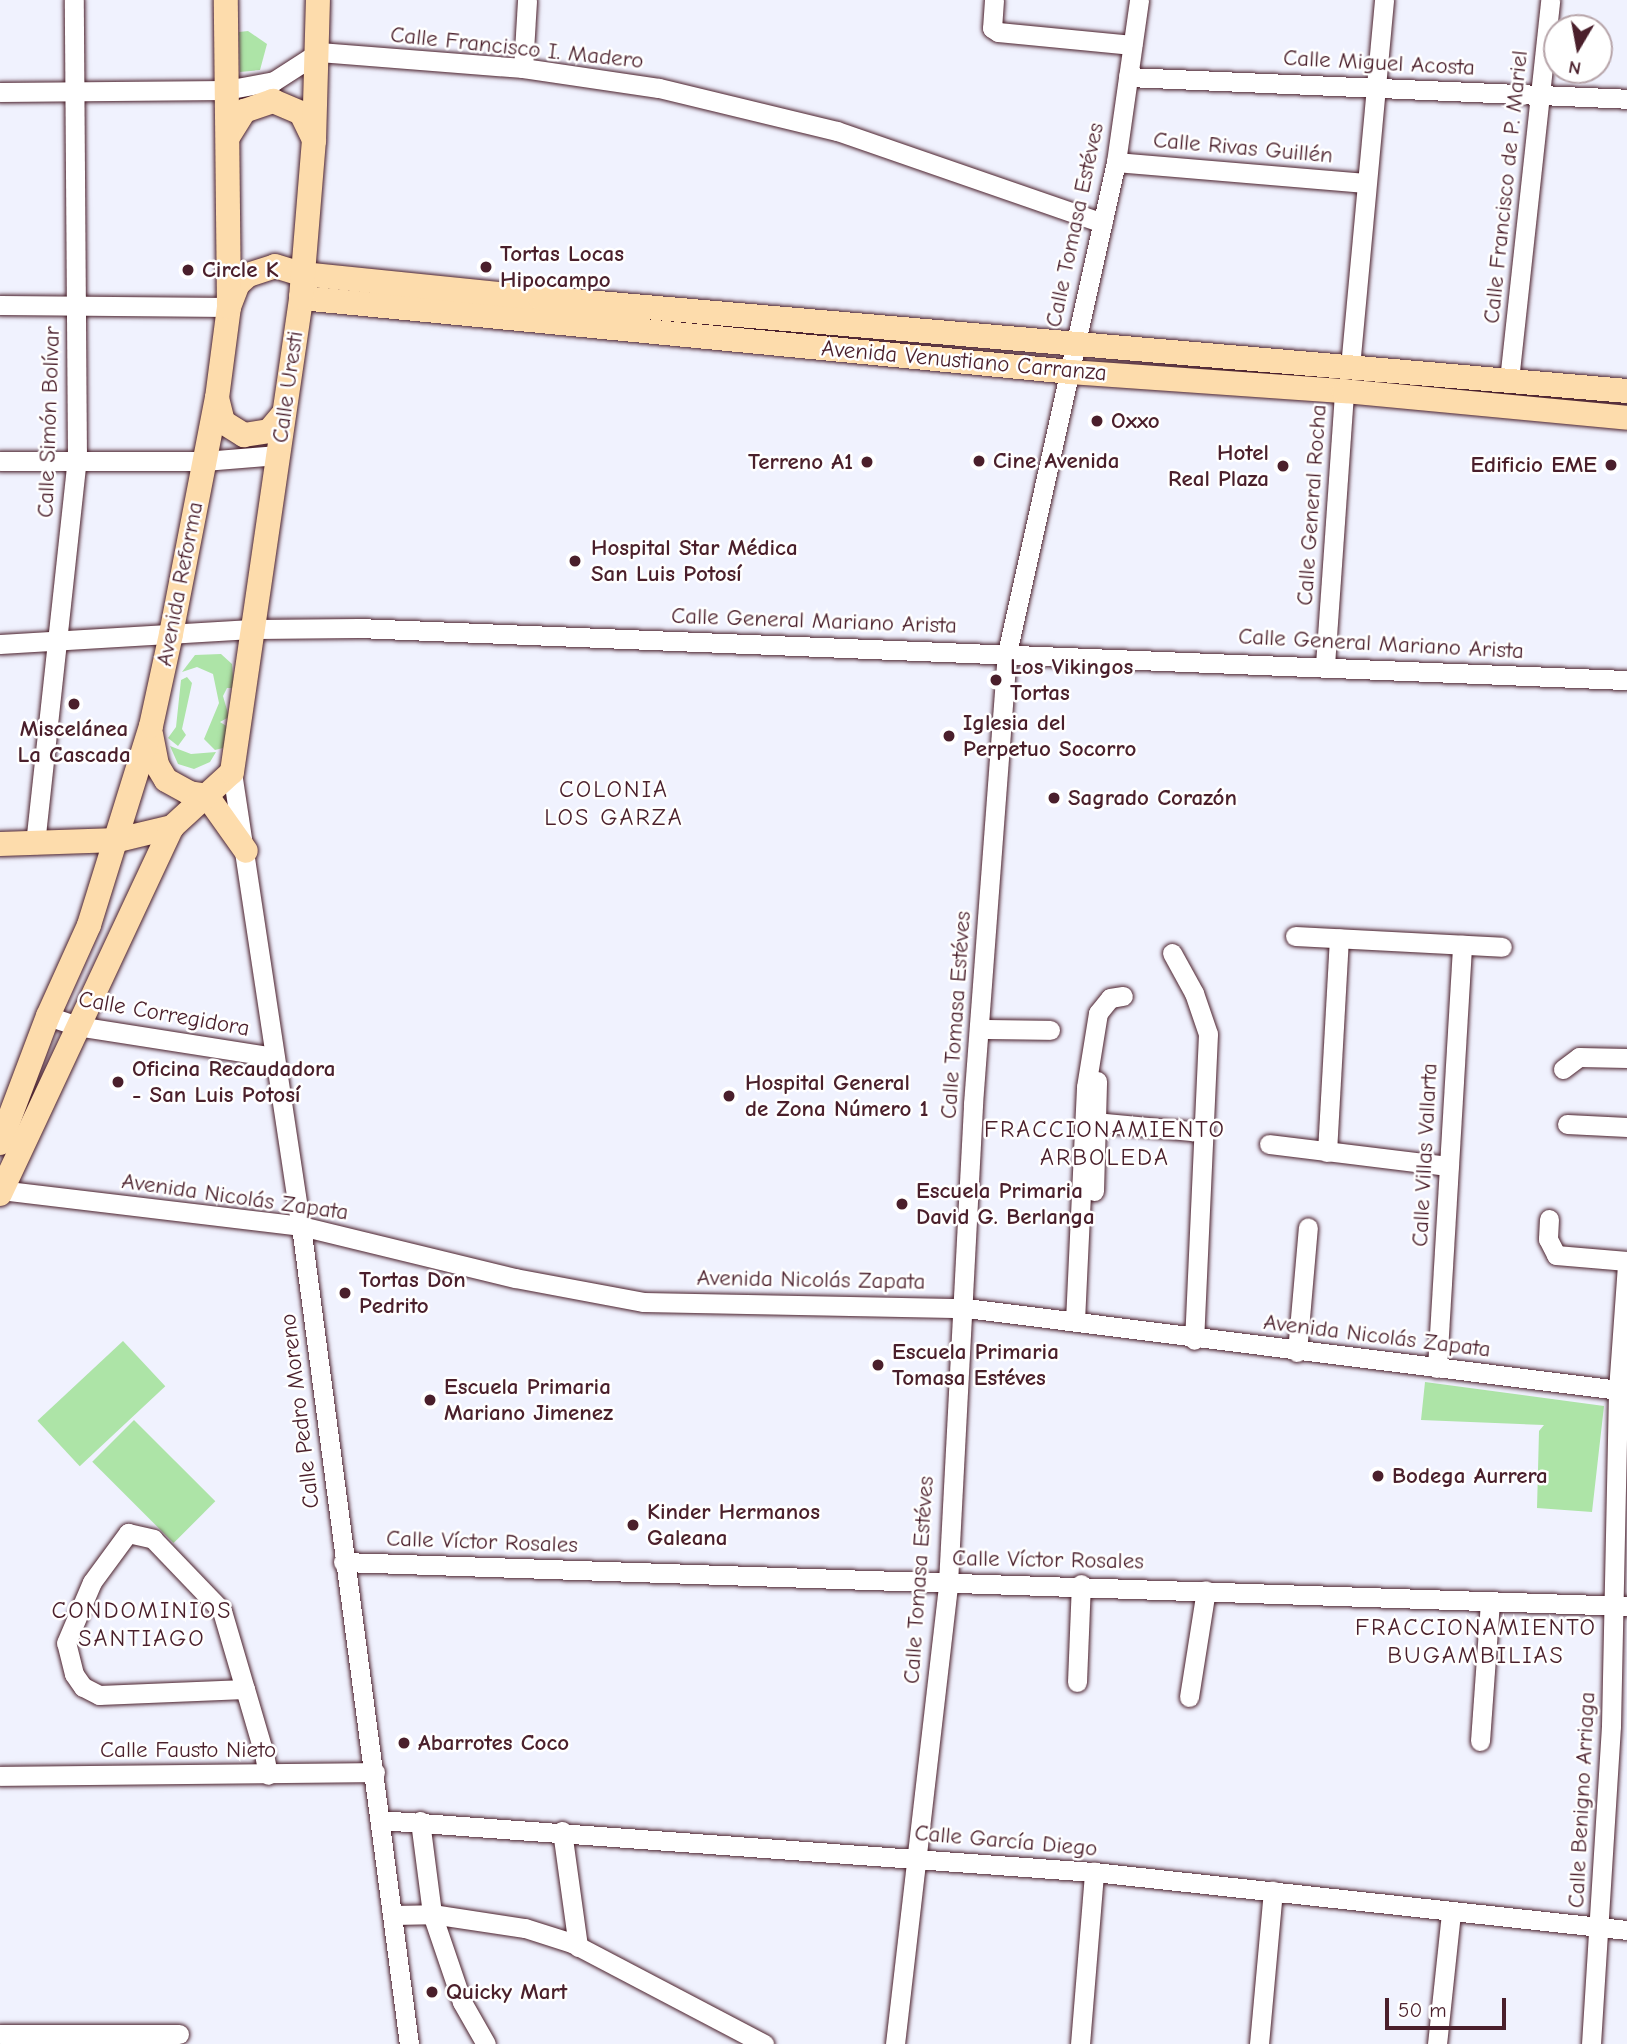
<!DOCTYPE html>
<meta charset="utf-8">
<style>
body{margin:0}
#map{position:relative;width:1627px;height:2044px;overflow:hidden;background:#f0f2fe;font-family:"Comic Neue",sans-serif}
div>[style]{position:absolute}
.green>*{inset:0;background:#ade4a7;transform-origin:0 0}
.roads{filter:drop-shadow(0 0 2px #4a1f2b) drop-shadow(0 0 2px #4a1f2b)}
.minor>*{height:19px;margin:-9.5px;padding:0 9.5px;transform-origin:9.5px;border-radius:9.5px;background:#fff}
.major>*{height:24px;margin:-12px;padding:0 12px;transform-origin:12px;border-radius:12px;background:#fddcac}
.dots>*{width:19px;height:19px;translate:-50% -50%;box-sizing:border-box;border:4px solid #fff;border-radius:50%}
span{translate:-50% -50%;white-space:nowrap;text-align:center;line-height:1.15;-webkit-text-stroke:5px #fff;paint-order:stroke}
.street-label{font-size:23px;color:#4a1f2b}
.poi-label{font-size:23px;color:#4a1f2b;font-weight:700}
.left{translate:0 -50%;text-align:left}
.right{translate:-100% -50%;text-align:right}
.neighbourhood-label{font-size:24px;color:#4a1f2b;letter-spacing:2px}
.north{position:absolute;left:1543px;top:14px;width:70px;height:70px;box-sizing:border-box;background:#fff;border:2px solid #b7a5aa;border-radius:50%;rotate:190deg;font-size:19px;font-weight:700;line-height:28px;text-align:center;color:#4a1f2b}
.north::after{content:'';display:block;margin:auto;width:24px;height:32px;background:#4a1f2b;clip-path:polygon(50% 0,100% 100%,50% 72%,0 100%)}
.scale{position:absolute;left:1385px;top:1998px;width:121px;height:32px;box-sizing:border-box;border:4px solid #4a1f2b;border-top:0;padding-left:9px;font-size:21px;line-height:24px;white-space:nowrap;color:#4a1f2b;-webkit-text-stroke:5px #fff;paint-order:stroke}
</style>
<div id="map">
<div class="green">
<div style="clip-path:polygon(248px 31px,267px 44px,260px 70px,240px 72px,239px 32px)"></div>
<div style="clip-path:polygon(221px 654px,232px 664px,234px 688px,227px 688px,223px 696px,229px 717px,220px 722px,228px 727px,227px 740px,223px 748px,215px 750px,204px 739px,219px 703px,213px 674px,197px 667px,182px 672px,195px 655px)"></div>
<div style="clip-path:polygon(187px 677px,192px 683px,182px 729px,186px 735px,178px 746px,168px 738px,176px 727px,181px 680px)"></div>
<div style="clip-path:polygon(170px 746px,191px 754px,216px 752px,210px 762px,194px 769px,178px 764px)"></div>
<div style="left:123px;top:1341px;width:62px;height:117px;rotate:47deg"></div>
<div style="clip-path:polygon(1425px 1382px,1604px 1406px,1592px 1512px,1537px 1508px,1539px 1431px,1544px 1425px,1421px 1420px)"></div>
<div style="left:134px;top:1420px;width:115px;height:59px;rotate:45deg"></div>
</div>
<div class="roads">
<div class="minor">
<div style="left:994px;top:0;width:28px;rotate:94deg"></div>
<div style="left:992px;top:28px;width:7px;rotate:34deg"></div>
<div style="left:998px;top:32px;width:135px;rotate:5.5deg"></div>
<div style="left:523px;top:68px;width:68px;rotate:-86.6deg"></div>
<div style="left:1128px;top:77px;width:499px;rotate:2.5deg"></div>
<div style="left:0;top:92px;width:226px;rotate:-0.5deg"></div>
<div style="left:226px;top:90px;width:49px;rotate:-10.6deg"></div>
<div style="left:274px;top:81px;width:54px;rotate:-32.8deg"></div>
<div style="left:319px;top:52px;width:205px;rotate:4.5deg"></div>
<div style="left:523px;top:68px;width:137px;rotate:8.4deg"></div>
<div style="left:659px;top:88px;width:183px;rotate:13.6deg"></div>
<div style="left:837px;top:131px;width:281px;rotate:19.1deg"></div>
<div style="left:1116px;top:162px;width:250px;rotate:4.8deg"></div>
<div style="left:0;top:305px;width:229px;rotate:0.5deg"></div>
<div style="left:1350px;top:367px;width:369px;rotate:-84.7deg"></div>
<div style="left:1509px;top:380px;width:382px;rotate:-83.8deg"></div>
<div style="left:0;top:461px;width:204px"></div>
<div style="left:204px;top:461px;width:74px;rotate:-4.6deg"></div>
<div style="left:0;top:644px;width:256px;rotate:-3.4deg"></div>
<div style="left:256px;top:629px;width:102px;rotate:-0.6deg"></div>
<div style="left:358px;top:628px;width:1270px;rotate:2.35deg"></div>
<div style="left:1325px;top:665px;width:275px;rotate:-86deg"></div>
<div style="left:232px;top:772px;width:459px;rotate:81.4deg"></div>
<div style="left:301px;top:1226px;width:825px;rotate:82.48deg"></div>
<div style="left:35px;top:844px;width:386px;rotate:-83.8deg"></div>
<div style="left:77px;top:460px;width:460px;rotate:-90.4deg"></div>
<div style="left:1295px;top:936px;width:207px;rotate:3deg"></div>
<div style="left:1172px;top:953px;width:46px;rotate:61.2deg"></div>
<div style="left:1194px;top:993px;width:43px;rotate:71.1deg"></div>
<div style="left:1208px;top:1034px;width:306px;rotate:92.6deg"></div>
<div style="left:48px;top:1016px;width:31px;rotate:19deg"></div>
<div style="left:77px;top:1026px;width:199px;rotate:8.9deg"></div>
<div style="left:979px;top:1029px;width:71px;rotate:0.8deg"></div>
<div style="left:1563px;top:1069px;width:20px;rotate:-37deg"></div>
<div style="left:1579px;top:1057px;width:48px;rotate:1.2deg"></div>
<div style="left:1085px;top:1121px;width:118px;rotate:5.4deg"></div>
<div style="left:1567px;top:1124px;width:60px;rotate:2.9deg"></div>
<div style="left:1269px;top:1144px;width:181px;rotate:7deg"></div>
<div style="left:1327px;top:1152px;width:214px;rotate:-86.8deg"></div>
<div style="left:0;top:1190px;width:303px;rotate:6.8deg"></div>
<div style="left:301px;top:1226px;width:220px;rotate:13.7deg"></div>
<div style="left:515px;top:1278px;width:130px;rotate:10.6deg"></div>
<div style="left:643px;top:1302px;width:323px;rotate:1.1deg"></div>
<div style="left:966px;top:1308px;width:666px;rotate:7.16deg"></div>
<div style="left:1094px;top:1191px;width:110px;rotate:-88.4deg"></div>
<div style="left:1549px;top:1219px;width:20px;rotate:93deg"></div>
<div style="left:1548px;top:1239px;width:18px;rotate:63deg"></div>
<div style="left:1556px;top:1255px;width:71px;rotate:4.8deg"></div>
<div style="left:1075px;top:1321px;width:234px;rotate:-87.3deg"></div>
<div style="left:1086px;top:1087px;width:75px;rotate:-80.8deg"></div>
<div style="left:1098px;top:1013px;width:19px;rotate:-51deg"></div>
<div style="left:1110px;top:998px;width:13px;rotate:-9deg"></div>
<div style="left:1297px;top:1352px;width:125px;rotate:-85deg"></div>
<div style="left:1437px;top:1368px;width:424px;rotate:-86.6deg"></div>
<div style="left:343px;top:1562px;width:1285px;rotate:1.96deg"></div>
<div style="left:1077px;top:1682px;width:98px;rotate:-87.7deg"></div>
<div style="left:245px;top:1689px;width:146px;rotate:177.6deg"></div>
<div style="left:99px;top:1695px;width:18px;rotate:-153deg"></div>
<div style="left:83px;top:1687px;width:16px;rotate:-125deg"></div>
<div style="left:74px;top:1674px;width:32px;rotate:-104deg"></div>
<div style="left:66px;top:1643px;width:66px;rotate:-66.9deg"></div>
<div style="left:92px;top:1582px;width:61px;rotate:-53.7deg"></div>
<div style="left:128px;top:1533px;width:26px;rotate:13deg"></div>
<div style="left:153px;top:1539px;width:100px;rotate:46.2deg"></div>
<div style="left:222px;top:1611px;width:81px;rotate:73.6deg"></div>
<div style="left:245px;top:1689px;width:68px;rotate:73.7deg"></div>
<div style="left:264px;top:1754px;width:21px;rotate:79deg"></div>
<div style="left:1189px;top:1697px;width:108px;rotate:-81deg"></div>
<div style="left:1480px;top:1741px;width:140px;rotate:-85.9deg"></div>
<div style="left:0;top:1776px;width:375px;rotate:-0.6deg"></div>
<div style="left:380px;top:1820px;width:716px;rotate:4.17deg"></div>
<div style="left:1094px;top:1872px;width:536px;rotate:6.21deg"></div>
<div style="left:420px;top:1821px;width:94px;rotate:82.6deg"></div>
<div style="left:432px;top:1914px;width:93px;rotate:71.2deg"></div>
<div style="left:462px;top:2002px;width:48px;rotate:60.3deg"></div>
<div style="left:562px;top:1831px;width:117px;rotate:82.1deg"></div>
<div style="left:393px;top:1915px;width:39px;rotate:-1deg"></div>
<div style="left:432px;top:1914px;width:94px;rotate:8.6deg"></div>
<div style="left:525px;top:1928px;width:49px;rotate:17.7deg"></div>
<div style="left:572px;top:1943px;width:217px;rotate:27.7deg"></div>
<div style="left:0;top:2034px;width:179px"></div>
<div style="left:895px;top:2044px;width:464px;rotate:-83.4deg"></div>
<div style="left:948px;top:1583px;width:480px;rotate:-87deg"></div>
<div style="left:973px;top:1104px;width:452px;rotate:-85.7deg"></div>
<div style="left:1007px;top:653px;width:503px;rotate:-77.48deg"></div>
<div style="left:1116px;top:162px;width:164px;rotate:-81.9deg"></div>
<div style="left:1080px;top:2044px;width:173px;rotate:-85.3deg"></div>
<div style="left:1259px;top:2044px;width:154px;rotate:-84.8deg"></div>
<div style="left:1437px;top:2044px;width:132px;rotate:-83.9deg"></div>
<div style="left:1591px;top:2044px;width:319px;rotate:-86.4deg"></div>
<div style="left:1611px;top:1726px;width:336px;rotate:-88.8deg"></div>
<div style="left:1618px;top:1390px;width:126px;rotate:-85.9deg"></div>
</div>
<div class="major">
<div style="left:228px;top:137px;width:31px;rotate:-58deg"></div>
<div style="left:244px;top:111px;width:31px;rotate:-19deg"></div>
<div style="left:273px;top:101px;width:30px;rotate:23deg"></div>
<div style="left:301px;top:113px;width:30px;rotate:64deg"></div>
<div style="left:301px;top:298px;width:774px;rotate:5.49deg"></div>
<div style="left:1071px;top:372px;width:274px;rotate:4deg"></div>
<div style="left:1344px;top:391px;width:284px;rotate:5.4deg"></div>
<div style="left:229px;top:307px;width:25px;rotate:-69deg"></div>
<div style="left:238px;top:284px;width:13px;rotate:-42deg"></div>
<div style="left:248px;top:275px;width:28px;rotate:-18deg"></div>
<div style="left:275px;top:266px;width:28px;rotate:17deg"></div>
<div style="left:302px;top:274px;width:239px;rotate:5.8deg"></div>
<div style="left:540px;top:298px;width:1091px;rotate:4.89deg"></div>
<div style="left:217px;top:398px;width:25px;rotate:76deg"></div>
<div style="left:223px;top:422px;width:25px;rotate:32deg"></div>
<div style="left:244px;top:435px;width:25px;rotate:-9deg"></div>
<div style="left:269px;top:431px;width:23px;rotate:-50deg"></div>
<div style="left:151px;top:734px;width:32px;rotate:79deg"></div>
<div style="left:157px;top:765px;width:17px;rotate:59deg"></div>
<div style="left:166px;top:780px;width:26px;rotate:29deg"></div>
<div style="left:189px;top:793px;width:18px;rotate:9deg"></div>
<div style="left:207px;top:796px;width:67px;rotate:54.7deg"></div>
<div style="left:0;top:844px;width:118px;rotate:-1.9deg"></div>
<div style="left:118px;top:840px;width:56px;rotate:-13.5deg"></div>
<div style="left:172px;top:827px;width:81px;rotate:-42.5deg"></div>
<div style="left:232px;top:772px;width:479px;rotate:-81.7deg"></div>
<div style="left:301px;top:298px;width:158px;rotate:-85.3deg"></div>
<div style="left:314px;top:141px;width:141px;rotate:-88.4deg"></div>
<div style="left:0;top:1143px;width:136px;rotate:-69.3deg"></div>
<div style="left:48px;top:1016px;width:100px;rotate:-65.7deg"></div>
<div style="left:89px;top:925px;width:208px;rotate:-72.7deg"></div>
<div style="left:151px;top:726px;width:94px;rotate:-77.7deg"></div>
<div style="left:171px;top:634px;width:240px;rotate:-79deg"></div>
<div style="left:217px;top:398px;width:92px;rotate:-82.5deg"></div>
<div style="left:229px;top:307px;width:307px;rotate:-90.6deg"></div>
<div style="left:0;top:1194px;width:405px;rotate:-64.9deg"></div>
</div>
</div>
<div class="dots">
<div style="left:486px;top:267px;background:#4a1f2b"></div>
<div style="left:188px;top:270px;background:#4a1f2b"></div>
<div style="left:1097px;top:421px;background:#4a1f2b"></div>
<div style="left:979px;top:461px;background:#4a1f2b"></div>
<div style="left:867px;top:462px;background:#4a1f2b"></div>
<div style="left:1611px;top:465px;background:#4a1f2b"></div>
<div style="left:1283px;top:466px;background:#4a1f2b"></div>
<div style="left:575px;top:561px;background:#4a1f2b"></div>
<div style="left:996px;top:680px;background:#4a1f2b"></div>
<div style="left:74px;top:704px;background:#4a1f2b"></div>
<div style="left:949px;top:736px;background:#4a1f2b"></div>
<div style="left:1054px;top:798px;background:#4a1f2b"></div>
<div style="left:118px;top:1082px;background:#4a1f2b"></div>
<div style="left:729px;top:1096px;background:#4a1f2b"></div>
<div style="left:902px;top:1204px;background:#4a1f2b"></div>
<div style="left:345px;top:1293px;background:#4a1f2b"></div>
<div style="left:878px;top:1365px;background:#4a1f2b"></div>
<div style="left:430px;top:1400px;background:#4a1f2b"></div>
<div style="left:1378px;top:1476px;background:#4a1f2b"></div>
<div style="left:633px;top:1525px;background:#4a1f2b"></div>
<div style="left:404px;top:1743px;background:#4a1f2b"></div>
<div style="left:432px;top:1992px;background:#4a1f2b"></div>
</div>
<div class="street-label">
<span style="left:517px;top:48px;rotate:6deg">Calle Francisco I. Madero</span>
<span style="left:1379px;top:63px;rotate:3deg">Calle Miguel Acosta</span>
<span style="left:1243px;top:148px;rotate:5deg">Calle Rivas Guillén</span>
<span style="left:1506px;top:187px;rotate:-84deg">Calle Francisco de P. Mariel</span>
<span style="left:1075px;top:225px;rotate:-78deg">Calle Tomasa Estéves</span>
<span style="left:964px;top:361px;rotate:5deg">Avenida Venustiano Carranza</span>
<span style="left:288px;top:387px;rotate:-82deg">Calle Uresti</span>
<span style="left:49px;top:422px;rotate:-88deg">Calle Simón Bolívar</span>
<span style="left:1312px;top:505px;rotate:-86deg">Calle General Rocha</span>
<span style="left:180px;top:584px;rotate:-79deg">Avenida Reforma</span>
<span style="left:814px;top:621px;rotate:2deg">Calle General Mariano Arista</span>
<span style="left:1381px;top:644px;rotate:3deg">Calle General Mariano Arista</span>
<span style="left:164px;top:1014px;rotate:10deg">Calle Corregidora</span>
<span style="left:956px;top:1015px;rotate:-86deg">Calle Tomasa Estéves</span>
<span style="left:1425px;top:1155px;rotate:-87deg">Calle Villas Vallarta</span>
<span style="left:235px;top:1197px;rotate:8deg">Avenida Nicolás Zapata</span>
<span style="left:811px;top:1280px;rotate:1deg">Avenida Nicolás Zapata</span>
<span style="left:1377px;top:1336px;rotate:7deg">Avenida Nicolás Zapata</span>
<span style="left:300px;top:1411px;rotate:-97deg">Calle Pedro Moreno</span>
<span style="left:482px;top:1542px;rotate:2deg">Calle Víctor Rosales</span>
<span style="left:1048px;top:1560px;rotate:1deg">Calle Víctor Rosales</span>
<span style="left:919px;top:1580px;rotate:-86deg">Calle Tomasa Estéves</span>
<span style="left:188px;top:1750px">Calle Fausto Nieto</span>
<span style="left:1582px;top:1800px;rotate:-87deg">Calle Benigno Arriaga</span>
<span style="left:1006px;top:1841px;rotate:5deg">Calle García Diego</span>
</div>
<div class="poi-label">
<span class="left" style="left:500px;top:267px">Tortas Locas<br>Hipocampo</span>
<span class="left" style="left:202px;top:270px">Circle K</span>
<span class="left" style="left:1111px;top:421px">Oxxo</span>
<span class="right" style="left:1269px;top:466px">Hotel<br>Real Plaza</span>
<span class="left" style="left:993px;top:461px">Cine Avenida</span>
<span class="right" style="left:853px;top:462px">Terreno A1</span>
<span class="right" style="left:1597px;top:465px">Edificio EME</span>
<span class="left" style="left:591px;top:561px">Hospital Star Médica<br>San Luis Potosí</span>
<span class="left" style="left:1010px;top:680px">Los Vikingos<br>Tortas</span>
<span class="left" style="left:963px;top:736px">Iglesia del<br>Perpetuo Socorro</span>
<span style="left:74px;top:742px">Miscelánea<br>La Cascada</span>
<span class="left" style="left:1068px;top:798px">Sagrado Corazón</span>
<span class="left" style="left:132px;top:1082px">Oficina Recaudadora<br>- San Luis Potosí</span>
<span class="left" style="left:745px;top:1096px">Hospital General<br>de Zona Número 1</span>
<span class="left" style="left:916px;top:1204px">Escuela Primaria<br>David G. Berlanga</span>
<span class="left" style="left:359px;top:1293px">Tortas Don<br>Pedrito</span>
<span class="left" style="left:892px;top:1365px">Escuela Primaria<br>Tomasa Estéves</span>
<span class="left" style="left:444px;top:1400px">Escuela Primaria<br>Mariano Jimenez</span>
<span class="left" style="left:1392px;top:1476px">Bodega Aurrera</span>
<span class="left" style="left:647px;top:1525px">Kinder Hermanos<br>Galeana</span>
<span class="left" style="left:418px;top:1743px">Abarrotes Coco</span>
<span class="left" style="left:446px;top:1992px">Quicky Mart</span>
</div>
<div class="neighbourhood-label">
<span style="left:614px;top:804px">COLONIA<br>LOS GARZA</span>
<span style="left:1105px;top:1144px">FRACCIONAMIENTO<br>ARBOLEDA</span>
<span style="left:142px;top:1625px">CONDOMINIOS<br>SANTIAGO</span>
<span style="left:1476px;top:1642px">FRACCIONAMIENTO<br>BUGAMBILIAS</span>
</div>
<div class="north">N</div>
<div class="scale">50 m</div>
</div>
